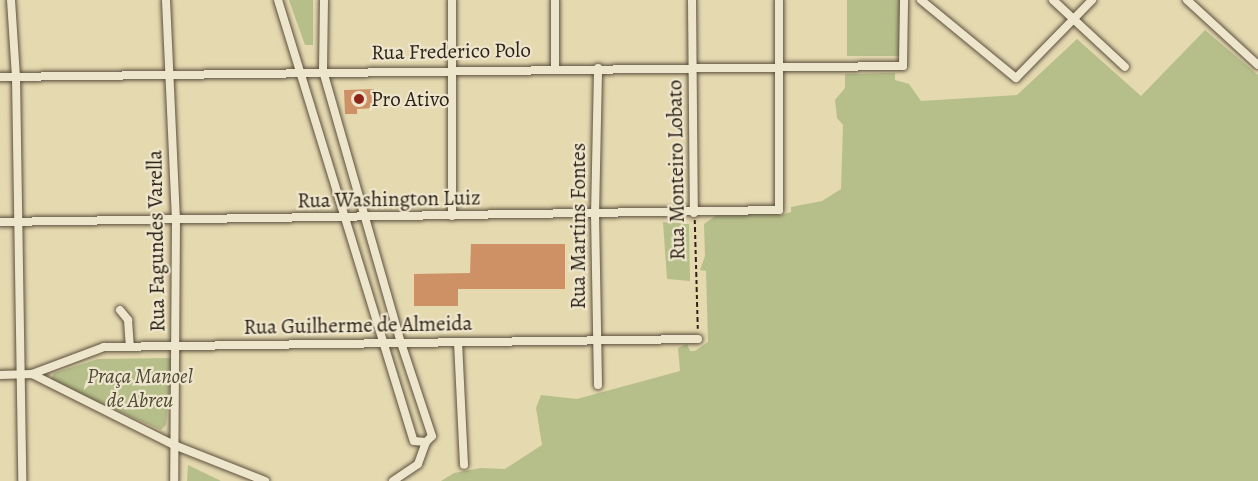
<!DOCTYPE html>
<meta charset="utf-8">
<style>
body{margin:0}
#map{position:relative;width:1258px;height:481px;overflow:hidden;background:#e5d9b0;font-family:Alegreya,serif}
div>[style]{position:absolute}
.green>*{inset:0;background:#b6bf8a;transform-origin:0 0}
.building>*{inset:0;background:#ce9166}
.path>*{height:1.5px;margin-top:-0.75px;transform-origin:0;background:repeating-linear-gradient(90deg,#2e2218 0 4.5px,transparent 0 7.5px)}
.roads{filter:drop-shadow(0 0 2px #5c503e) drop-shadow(0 0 2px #5c503e)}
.minor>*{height:8px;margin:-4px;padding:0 4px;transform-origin:4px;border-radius:4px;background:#eee6cc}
.dots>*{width:16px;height:16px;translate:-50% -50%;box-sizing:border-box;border:3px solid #eee6cc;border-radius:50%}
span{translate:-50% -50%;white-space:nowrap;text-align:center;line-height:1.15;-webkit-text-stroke:4.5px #eee6cc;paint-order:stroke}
.street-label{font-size:21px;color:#2e2218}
.poi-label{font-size:21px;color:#2e2218}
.left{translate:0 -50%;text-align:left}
.park-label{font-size:21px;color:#504934;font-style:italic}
</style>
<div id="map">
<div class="green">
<div style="clip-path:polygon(289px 0,313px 0,313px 45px,305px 45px)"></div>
<div style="left:847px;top:0;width:55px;height:56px"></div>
<div style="clip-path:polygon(1205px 30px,1258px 75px,1258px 481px,441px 481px,454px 473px,481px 468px,505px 469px,542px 445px,536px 408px,541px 395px,577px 399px,680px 371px,678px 348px,687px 344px,690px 351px,695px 351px,708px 342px,706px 271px,700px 270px,705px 256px,704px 224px,718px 214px,758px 210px,781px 215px,791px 212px,791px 207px,822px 201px,841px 189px,843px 125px,837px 118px,835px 100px,845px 88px,845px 74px,895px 73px,895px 80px,909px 84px,921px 101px,1017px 95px,1077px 39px,1141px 96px)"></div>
<div style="clip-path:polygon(663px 222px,689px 224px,690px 281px,667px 279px)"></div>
<div style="clip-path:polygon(173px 358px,166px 425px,161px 430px,50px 381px,54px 373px,98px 359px)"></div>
<div style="clip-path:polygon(188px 465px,221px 481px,187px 481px)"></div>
</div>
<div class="building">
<div style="clip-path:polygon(374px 89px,375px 108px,357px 109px,357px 114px,345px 114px,344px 90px)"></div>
<div style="clip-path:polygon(471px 244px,565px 244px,565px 289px,458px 289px,458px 306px,414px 306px,414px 274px,470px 273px)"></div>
</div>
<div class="path">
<div style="left:695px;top:220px;width:109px;rotate:88.4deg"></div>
</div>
<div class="roads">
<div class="minor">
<div style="left:11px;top:0;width:77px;rotate:86.3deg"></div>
<div style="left:16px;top:77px;width:404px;rotate:89.1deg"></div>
<div style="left:166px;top:0;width:221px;rotate:87.4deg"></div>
<div style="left:176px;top:221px;width:260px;rotate:90.4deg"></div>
<div style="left:278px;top:0;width:461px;rotate:72.9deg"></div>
<div style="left:414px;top:441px;width:12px;rotate:5deg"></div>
<div style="left:426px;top:442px;width:8px;rotate:-45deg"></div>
<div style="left:432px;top:436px;width:98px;rotate:-108.4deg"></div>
<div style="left:401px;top:343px;width:283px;rotate:-106deg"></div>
<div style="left:323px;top:71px;width:71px;rotate:-89.2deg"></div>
<div style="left:692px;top:0;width:213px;rotate:89.5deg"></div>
<div style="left:921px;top:0;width:123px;rotate:39.4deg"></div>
<div style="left:1016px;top:78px;width:109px;rotate:-45.7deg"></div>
<div style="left:1053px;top:0;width:98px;rotate:42.9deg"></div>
<div style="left:1187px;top:0;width:96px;rotate:42.5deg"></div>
<div style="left:555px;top:68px;width:68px;rotate:-90deg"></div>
<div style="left:0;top:77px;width:903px;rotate:-0.7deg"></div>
<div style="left:903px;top:66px;width:66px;rotate:-89.1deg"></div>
<div style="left:452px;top:216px;width:216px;rotate:-90deg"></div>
<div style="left:0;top:222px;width:779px;rotate:-0.88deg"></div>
<div style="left:779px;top:210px;width:210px;rotate:-90deg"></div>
<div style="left:120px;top:310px;width:13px;rotate:51deg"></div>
<div style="left:128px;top:320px;width:26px;rotate:86deg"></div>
<div style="left:458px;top:342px;width:123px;rotate:87.2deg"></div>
<div style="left:32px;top:374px;width:159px;rotate:26.6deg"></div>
<div style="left:174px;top:445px;width:98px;rotate:21.6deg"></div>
<div style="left:0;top:375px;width:32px;rotate:-2deg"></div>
<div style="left:32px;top:374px;width:77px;rotate:-20.6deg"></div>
<div style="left:104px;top:347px;width:594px;rotate:-0.77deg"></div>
<div style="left:598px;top:385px;width:170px;rotate:-91deg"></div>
<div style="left:595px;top:215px;width:147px;rotate:-88.8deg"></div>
<div style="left:393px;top:481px;width:30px;rotate:-34deg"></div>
<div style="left:418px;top:464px;width:23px;rotate:-70deg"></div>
</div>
</div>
<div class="dots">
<div style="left:359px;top:99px;background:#8f2418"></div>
</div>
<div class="street-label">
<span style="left:451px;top:51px;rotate:-1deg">Rua Frederico Polo</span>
<span style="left:676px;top:170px;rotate:-91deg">Rua Monteiro Lobato</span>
<span style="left:389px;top:199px;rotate:-1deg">Rua Washington Luiz</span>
<span style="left:578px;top:226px;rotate:-90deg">Rua Martins Fontes</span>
<span style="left:156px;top:241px;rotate:-91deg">Rua Fagundes Varella</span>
<span style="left:358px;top:325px;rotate:-1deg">Rua Guilherme de Almeida</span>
</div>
<div class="poi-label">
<span class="left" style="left:371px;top:99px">Pro Ativo</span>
</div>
<div class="park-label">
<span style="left:140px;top:388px">Praça Manoel<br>de Abreu</span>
</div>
</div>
